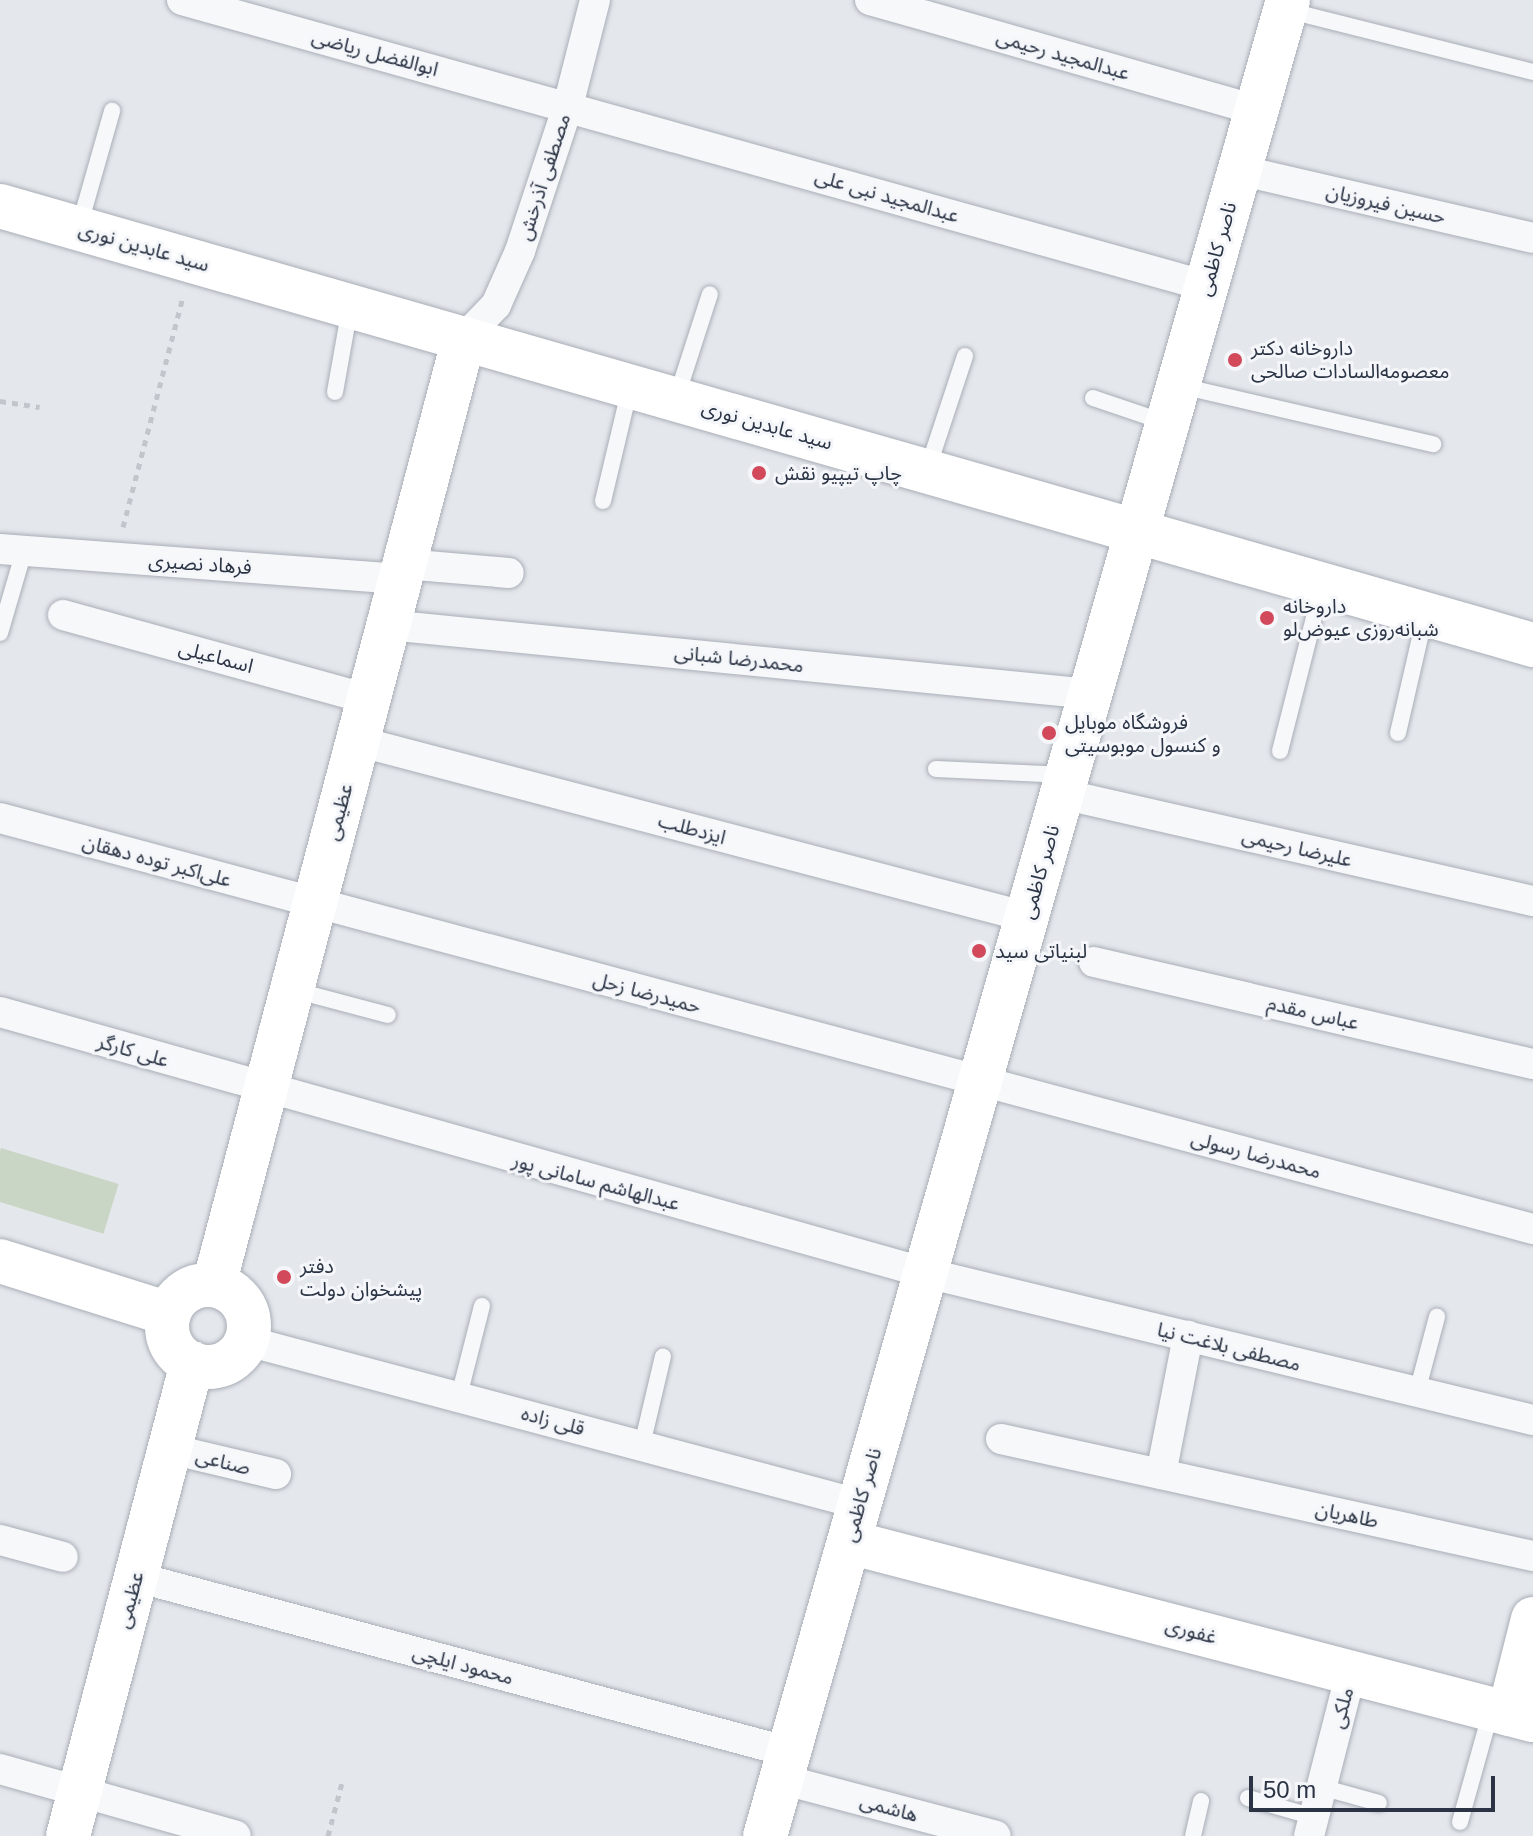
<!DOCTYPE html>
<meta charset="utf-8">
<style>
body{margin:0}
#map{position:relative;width:1533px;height:1836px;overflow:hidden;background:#e4e7ec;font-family:Helvetica,"Noto Sans Arabic",sans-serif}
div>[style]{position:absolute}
.green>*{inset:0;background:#c9d6c5;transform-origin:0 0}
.path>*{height:5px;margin-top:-2.5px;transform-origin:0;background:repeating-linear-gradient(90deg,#c2c5cb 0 6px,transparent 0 12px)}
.roads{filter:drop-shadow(0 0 2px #a9aeb7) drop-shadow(0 0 2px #a9aeb7)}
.lane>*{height:16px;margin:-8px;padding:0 8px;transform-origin:8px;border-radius:8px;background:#f7f8fa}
.street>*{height:30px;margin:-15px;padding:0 15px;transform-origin:15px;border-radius:15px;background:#f7f8fa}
.secondary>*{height:44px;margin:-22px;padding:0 22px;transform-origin:22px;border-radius:22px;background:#fff}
.secondary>.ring{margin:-22px;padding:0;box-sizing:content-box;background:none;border:44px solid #fff;border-radius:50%}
.dots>*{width:22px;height:22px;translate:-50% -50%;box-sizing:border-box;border:4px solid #f4f6f9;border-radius:50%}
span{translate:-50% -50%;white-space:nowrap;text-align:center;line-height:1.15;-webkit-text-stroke:6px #f4f6f9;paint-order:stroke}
.street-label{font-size:20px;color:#2b3445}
.poi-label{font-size:20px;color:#2b3445}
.left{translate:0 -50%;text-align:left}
.scale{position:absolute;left:1249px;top:1776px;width:246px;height:36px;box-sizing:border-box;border:4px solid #2b3445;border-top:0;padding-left:10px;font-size:24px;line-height:28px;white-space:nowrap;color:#2b3445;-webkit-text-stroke:6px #f4f6f9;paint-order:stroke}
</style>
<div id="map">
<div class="green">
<div style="left:1px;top:1148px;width:123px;height:52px;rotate:17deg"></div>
</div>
<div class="path">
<div style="left:0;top:401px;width:40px;rotate:8.5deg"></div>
<div style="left:123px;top:527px;width:238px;rotate:-75.4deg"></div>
<div style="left:328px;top:1836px;width:59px;rotate:-75.3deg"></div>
</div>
<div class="roads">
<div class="lane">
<div style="left:1286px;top:10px;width:255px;rotate:14.1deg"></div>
<div style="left:79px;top:227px;width:121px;rotate:-74.1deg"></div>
<div style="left:1181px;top:386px;width:259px;rotate:13deg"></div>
<div style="left:335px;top:392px;width:85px;rotate:-79.9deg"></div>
<div style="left:1093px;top:398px;width:78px;rotate:18.7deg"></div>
<div style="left:676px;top:399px;width:110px;rotate:-72.1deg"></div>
<div style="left:928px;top:468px;width:118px;rotate:-71.7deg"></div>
<div style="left:603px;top:501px;width:116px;rotate:-76.6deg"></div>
<div style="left:0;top:633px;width:85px;rotate:-73.7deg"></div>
<div style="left:1398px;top:733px;width:120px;rotate:-77deg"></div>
<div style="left:1280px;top:751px;width:170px;rotate:-75.7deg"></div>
<div style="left:936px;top:769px;width:130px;rotate:2.6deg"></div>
<div style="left:294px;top:990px;width:97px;rotate:14.9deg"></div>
<div style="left:1417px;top:1392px;width:78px;rotate:-75.1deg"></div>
<div style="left:459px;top:1396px;width:93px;rotate:-75.7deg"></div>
<div style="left:642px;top:1445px;width:91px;rotate:-76.7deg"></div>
<div style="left:1321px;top:1787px;width:60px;rotate:15.4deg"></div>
<div style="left:1248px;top:1798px;width:69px;rotate:16.1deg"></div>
<div style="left:1460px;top:1822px;width:115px;rotate:-74.4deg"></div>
<div style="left:1193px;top:1836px;width:36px;rotate:-77deg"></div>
</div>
<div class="street">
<div style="left:182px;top:0;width:1063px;rotate:15.6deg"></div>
<div style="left:870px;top:0;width:400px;rotate:15.9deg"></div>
<div style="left:1239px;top:170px;width:302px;rotate:13deg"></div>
<div style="left:464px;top:338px;width:46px;rotate:-45.9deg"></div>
<div style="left:496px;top:305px;width:59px;rotate:-66deg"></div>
<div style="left:520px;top:251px;width:153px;rotate:-71.7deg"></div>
<div style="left:568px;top:106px;width:109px;rotate:-75.7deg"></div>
<div style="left:0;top:549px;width:401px;rotate:4.3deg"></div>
<div style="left:404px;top:564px;width:105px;rotate:4.9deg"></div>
<div style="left:63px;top:615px;width:316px;rotate:15.4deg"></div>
<div style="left:388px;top:625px;width:705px;rotate:5.61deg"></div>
<div style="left:357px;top:741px;width:693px;rotate:14.72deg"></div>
<div style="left:1062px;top:794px;width:483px;rotate:12.8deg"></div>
<div style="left:0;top:818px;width:1587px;rotate:15.01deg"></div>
<div style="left:1094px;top:962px;width:451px;rotate:13.1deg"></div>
<div style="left:0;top:1012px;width:962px;rotate:15.74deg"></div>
<div style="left:926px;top:1273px;width:625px;rotate:13.61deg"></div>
<div style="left:247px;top:1341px;width:633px;rotate:14.91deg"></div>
<div style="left:1001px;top:1439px;width:545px;rotate:12.4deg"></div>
<div style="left:170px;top:1449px;width:109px;rotate:13.3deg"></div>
<div style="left:1161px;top:1474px;width:141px;rotate:-78.9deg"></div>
<div style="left:0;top:1540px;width:65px;rotate:15.1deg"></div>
<div style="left:136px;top:1577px;width:676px;rotate:15deg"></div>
<div style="left:0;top:1769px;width:245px;rotate:15.8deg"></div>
<div style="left:781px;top:1779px;width:222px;rotate:14.8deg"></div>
<div style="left:1309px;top:1836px;width:168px;rotate:-75.6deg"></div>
</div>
<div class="secondary">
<div style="left:0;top:206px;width:1595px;rotate:15.98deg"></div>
<div style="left:0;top:1261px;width:177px;rotate:17.4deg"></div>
<div style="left:214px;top:1285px;width:979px;rotate:-75.21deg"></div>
<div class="ring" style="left:167px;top:1285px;width:38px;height:38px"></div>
<div style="left:849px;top:1542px;width:707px;rotate:14.59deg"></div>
<div style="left:1509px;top:1714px;width:98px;rotate:-75.8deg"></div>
<div style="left:68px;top:1836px;width:489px;rotate:-75.3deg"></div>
<div style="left:765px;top:1836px;width:1909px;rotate:-74.1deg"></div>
</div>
</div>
<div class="dots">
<div style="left:1235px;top:360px;background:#d1495b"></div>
<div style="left:759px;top:473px;background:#d1495b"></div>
<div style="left:1267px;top:618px;background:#d1495b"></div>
<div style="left:1049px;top:733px;background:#d1495b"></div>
<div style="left:979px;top:951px;background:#d1495b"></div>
<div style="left:284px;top:1277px;background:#d1495b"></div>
</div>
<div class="street-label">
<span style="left:375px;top:53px;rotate:15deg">ابوالفضل ریاضی</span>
<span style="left:1063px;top:55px;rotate:16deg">عبدالمجید رحیمی</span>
<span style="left:544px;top:177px;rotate:-72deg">مصطفی آذرخش</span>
<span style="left:887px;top:196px;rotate:16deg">عبدالمجید نبی علی</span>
<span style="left:1386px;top:204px;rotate:13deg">حسین فیروزیان</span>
<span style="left:144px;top:247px;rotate:16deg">سید عابدین نوری</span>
<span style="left:1217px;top:249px;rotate:-74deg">ناصر کاظمی</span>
<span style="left:767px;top:425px;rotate:16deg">سید عابدین نوری</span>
<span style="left:200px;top:564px;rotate:4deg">فرهاد نصیری</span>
<span style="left:216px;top:657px;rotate:15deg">اسماعیلی</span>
<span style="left:739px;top:659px;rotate:6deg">محمدرضا شبانی</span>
<span style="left:339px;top:812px;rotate:-75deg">عظیمی</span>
<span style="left:692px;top:829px;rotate:15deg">ایزدطلب</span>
<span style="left:1297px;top:848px;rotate:13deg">علیرضا رحیمی</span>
<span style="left:157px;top:861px;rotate:15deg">علی‌اکبر توده دهقان</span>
<span style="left:1040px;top:872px;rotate:-74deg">ناصر کاظمی</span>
<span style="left:647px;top:993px;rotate:15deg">حمیدرضا زحل</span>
<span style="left:1313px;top:1013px;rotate:13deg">عباس مقدم</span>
<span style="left:133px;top:1051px;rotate:16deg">علی کارگر</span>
<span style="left:1256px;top:1155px;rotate:15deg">محمدرضا رسولی</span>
<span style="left:596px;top:1182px;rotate:15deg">عبدالهاشم سامانی پور</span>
<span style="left:1229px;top:1347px;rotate:14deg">مصطفی بلاغت نیا</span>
<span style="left:553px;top:1421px;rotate:15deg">قلی زاده</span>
<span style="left:223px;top:1462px;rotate:14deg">صناعی</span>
<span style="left:862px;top:1495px;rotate:-74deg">ناصر کاظمی</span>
<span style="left:1347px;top:1515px;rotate:12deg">طاهریان</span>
<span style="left:130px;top:1600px;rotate:-75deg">عظیمی</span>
<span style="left:1191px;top:1631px;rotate:15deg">غفوری</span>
<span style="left:463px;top:1665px;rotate:15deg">محمود ایلچی</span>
<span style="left:1342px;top:1708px;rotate:-75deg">ملکی</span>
<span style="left:889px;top:1808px;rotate:15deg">هاشمی</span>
</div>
<div class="poi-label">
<span class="left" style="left:1251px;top:360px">داروخانه دکتر<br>معصومه‌السادات صالحی</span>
<span class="left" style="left:775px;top:473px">چاپ تیپیو نقش</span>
<span class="left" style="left:1283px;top:618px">داروخانه<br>شبانه‌روزی عیوض‌لو</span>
<span class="left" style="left:1065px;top:734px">فروشگاه موبایل<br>و کنسول موبوسیتی</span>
<span class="left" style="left:995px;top:951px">لبنیاتی سید</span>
<span class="left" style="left:300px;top:1278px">دفتر<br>پیشخوان دولت</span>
</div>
<div class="scale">50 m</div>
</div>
